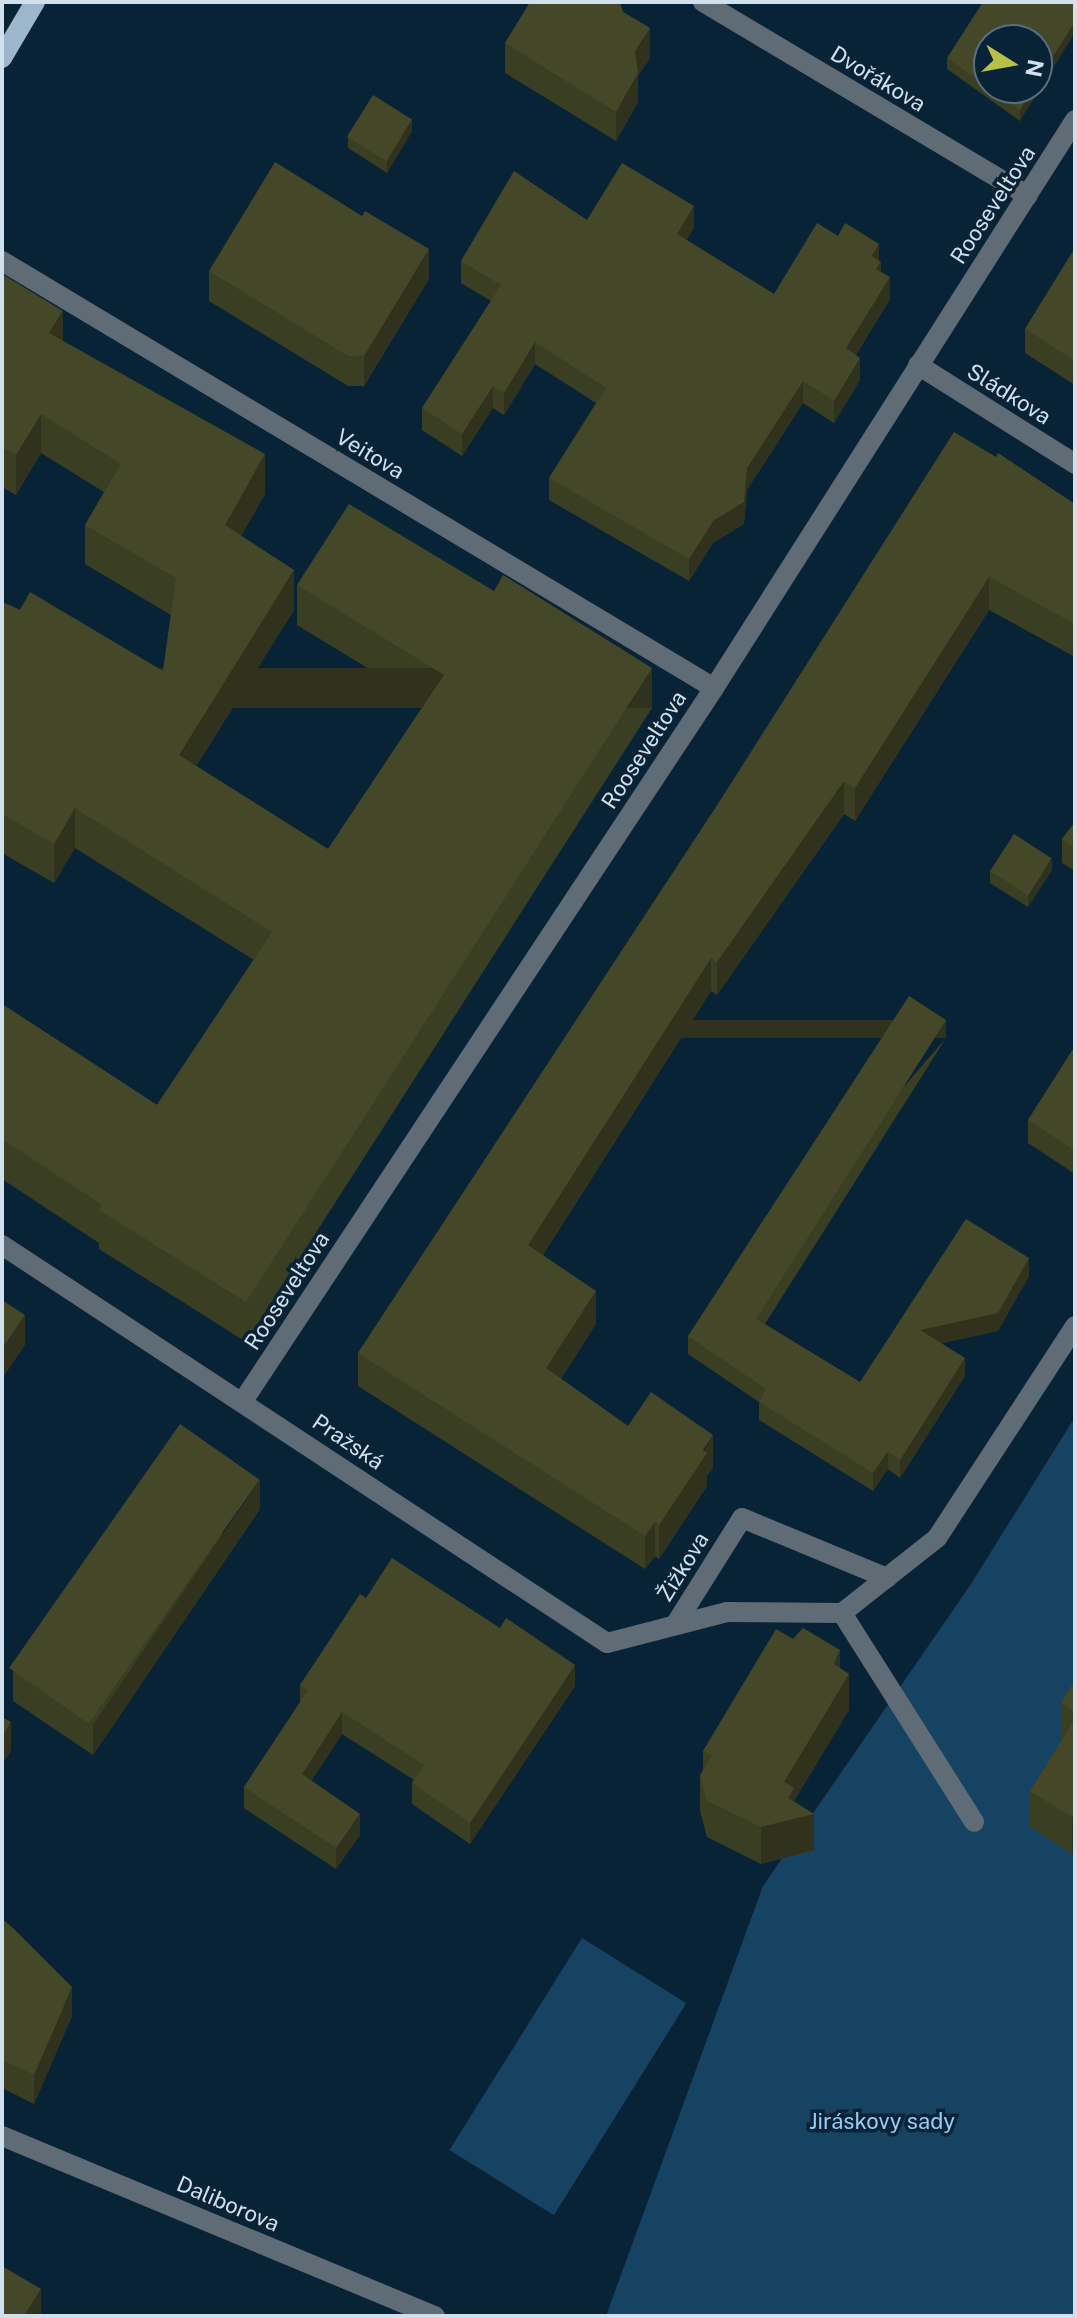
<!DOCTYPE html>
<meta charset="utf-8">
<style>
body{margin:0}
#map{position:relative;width:1077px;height:2318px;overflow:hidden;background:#092336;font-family:"Public Sans",sans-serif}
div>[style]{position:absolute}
.green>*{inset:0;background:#174363;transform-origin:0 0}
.minor>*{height:20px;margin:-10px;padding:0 10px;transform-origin:10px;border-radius:10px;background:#5f6b75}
.major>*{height:20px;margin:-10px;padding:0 10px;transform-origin:10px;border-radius:10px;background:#9db6cb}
.wall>*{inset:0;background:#3a3e23}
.shaded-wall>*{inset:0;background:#30321d;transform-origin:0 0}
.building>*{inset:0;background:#444829;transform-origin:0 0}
span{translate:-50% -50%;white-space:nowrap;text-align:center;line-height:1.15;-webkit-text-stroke:7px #092336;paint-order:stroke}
.street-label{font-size:22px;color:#d1e0ed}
.park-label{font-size:22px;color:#97ccf7}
.frame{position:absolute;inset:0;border:4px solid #d1e0ed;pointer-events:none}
.north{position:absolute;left:973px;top:24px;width:80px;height:80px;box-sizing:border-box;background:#092336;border:2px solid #596f7f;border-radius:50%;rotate:101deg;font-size:22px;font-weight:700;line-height:32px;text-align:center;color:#d1e0ed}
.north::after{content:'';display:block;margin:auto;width:28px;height:36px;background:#b7c148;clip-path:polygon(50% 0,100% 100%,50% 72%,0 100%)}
</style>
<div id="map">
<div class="green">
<div style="clip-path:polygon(1075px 1417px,1075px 2316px,606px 2316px,763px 1886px,971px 1584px)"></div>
<div style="left:582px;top:1938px;width:123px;height:250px;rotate:32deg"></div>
</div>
<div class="minor">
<div style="left:703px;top:2px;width:378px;rotate:30.8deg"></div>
<div style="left:2px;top:261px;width:830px;rotate:30.95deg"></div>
<div style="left:918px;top:365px;width:186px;rotate:32.2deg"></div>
<div style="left:2px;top:1245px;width:724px;rotate:33.34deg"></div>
<div style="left:607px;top:1643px;width:124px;rotate:-14.5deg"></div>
<div style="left:727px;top:1612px;width:115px;rotate:0.5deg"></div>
<div style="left:842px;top:1613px;width:121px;rotate:-38.3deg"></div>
<div style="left:937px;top:1538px;width:253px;rotate:-56.9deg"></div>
<div style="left:243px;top:1401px;width:855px;rotate:-56.55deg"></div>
<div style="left:714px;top:688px;width:673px;rotate:-57.56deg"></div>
<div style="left:842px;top:1613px;width:247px;rotate:57.7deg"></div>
<div style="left:675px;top:1625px;width:126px;rotate:-57.9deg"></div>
<div style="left:742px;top:1518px;width:157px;rotate:22.5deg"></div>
<div style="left:2px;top:2136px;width:469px;rotate:22.6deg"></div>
</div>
<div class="major">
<div style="left:2px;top:58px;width:65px;rotate:-59.5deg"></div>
</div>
<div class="wall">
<div style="clip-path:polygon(1075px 2px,1020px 121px,947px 69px,947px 58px)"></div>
<div style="clip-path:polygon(623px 12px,650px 58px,638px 76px,638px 102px,616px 141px,505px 73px,505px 43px)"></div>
<div style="clip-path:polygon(412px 131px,387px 173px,348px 148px,348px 137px)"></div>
<div style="clip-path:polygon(587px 220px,694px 228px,686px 240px,774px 294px,879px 261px,881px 272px,890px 299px,856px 355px,860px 380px,834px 423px,803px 403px,747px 490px,744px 524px,713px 543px,689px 581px,549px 500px,549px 478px,596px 403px,535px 364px,504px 415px,493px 408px,462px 456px,422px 430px,422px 408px,491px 301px,461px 283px,461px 261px)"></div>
<div style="clip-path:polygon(1075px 248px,1075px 385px,1025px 353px,1025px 329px)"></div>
<div style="clip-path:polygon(209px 271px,429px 279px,364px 386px,348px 386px,209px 301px)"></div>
<div style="clip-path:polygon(2px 274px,63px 341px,265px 494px,241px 536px,294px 610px,196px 766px,328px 849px,425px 703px,297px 625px,297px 585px,652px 708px,246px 1342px,99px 1249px,99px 1243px,2px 1179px,2px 1004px,157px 1105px,254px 960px,75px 848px,54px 883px,2px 853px,2px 602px,163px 671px,171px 615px,85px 564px,85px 525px,104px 492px,41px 453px,16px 495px,2px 487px)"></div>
<div style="clip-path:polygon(1075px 504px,1075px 657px,989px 610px,855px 821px,844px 814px,717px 995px,711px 991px,543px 1255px,596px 1324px,561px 1379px,628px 1426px,713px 1468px,707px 1476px,707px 1486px,659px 1559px,655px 1556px,645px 1569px,358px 1386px,358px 1353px,716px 807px)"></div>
<div style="clip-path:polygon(1075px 822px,1075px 871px,1062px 863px,1062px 839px)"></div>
<div style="clip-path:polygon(1052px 870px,1028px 907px,990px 883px,990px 871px)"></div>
<div style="clip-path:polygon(946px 1038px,765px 1324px,860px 1382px,1029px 1276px,998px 1331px,942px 1343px,965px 1376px,900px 1478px,888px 1469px,873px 1491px,759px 1420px,759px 1402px,688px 1354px,688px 1336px)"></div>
<div style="clip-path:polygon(1075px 1046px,1075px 1174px,1028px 1143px,1028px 1120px)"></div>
<div style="clip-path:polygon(260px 1509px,93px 1755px,13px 1701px,13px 1671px)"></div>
<div style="clip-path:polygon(366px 1598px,575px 1686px,470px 1844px,412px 1804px,412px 1783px,414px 1780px,342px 1734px,311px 1781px,360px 1835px,336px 1869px,244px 1808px,244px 1787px,300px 1703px,300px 1685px)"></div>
<div style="clip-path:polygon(840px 1668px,849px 1710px,794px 1801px,814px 1850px,761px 1864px,707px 1837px,700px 1811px,700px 1775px,703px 1771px,703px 1751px)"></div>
<div style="clip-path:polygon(1075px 1680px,1075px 1849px,1072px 1854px,1030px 1827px,1030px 1791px,1062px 1740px,1061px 1703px)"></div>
<div style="clip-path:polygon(2px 1919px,72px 2016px,34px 2104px,2px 2088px)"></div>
</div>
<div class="shaded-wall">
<div style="clip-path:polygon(1075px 22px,1075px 33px,1020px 121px,1020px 110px,1033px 88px,1037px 88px,1037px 82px)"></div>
<div style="clip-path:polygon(650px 28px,650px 58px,638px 76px,638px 102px,616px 141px,616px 112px,635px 51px)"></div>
<div style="clip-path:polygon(412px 119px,412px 131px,387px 173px,387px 162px)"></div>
<div style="clip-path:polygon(694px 206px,694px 228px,677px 256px,677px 234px)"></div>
<div style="clip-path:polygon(879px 244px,879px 264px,881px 262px,881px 284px,872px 256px)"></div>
<div style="clip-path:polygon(429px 249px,429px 279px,364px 386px,364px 356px)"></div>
<div style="clip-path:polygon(890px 277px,890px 299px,846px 370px,846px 348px)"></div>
<div style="clip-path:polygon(63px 311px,63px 350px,49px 333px)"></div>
<div style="clip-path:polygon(535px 342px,535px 364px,504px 415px,504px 393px)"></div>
<div style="clip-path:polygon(860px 358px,860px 380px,834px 423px,834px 401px)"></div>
<div style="clip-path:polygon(803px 381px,803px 403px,747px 490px,744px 524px,713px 543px,689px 581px,689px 559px)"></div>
<div style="clip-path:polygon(493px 386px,493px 408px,462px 456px,462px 434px)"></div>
<div style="clip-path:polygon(41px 414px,41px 453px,16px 495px,16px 455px)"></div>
<div style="clip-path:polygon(265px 454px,265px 494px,225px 564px,225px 525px)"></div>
<div style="clip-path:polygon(294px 570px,294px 610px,179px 794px,179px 755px)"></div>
<div style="clip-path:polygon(989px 577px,989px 610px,855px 821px,855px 788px)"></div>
<div style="left:652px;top:668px;width:40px;height:753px;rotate:90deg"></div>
<div style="clip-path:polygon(844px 781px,844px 814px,717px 995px,717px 962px)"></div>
<div style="clip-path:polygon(75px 808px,75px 848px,54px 883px,54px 844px)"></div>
<div style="clip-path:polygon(1052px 859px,1052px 870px,1028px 907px,1028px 896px)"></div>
<div style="clip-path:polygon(711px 958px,711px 991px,528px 1278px,528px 1245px)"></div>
<div style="left:946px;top:1020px;width:18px;height:354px;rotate:90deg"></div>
<div style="clip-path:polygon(1029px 1258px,1029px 1276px,998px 1331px,920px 1348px,920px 1330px)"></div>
<div style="clip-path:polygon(596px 1291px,596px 1324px,546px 1402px,546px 1368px)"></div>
<div style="clip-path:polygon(25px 1315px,25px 1345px,2px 1379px,2px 1349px)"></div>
<div style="clip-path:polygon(965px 1358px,965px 1376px,900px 1478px,900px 1460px)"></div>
<div style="clip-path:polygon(713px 1435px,713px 1468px,707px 1476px,707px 1486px,659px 1559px,659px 1525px)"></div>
<div style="clip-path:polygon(888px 1451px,888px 1469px,873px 1491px,873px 1473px)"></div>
<div style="clip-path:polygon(260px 1479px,260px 1509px,93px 1755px,93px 1725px)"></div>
<div style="clip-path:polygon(655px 1522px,655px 1556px,645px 1569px,645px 1536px)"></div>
<div style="clip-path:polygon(840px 1650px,840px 1686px,849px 1674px,849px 1710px,794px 1801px,814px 1814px,814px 1850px,761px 1864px,761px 1827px,784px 1782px)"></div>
<div style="clip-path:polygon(575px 1665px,575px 1686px,470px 1844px,470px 1823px)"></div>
<div style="clip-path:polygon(342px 1712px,342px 1734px,302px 1795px,302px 1774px)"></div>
<div style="clip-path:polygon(11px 1722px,11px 1751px,2px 1765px,2px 1737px)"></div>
<div style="clip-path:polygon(1075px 1812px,1075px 1849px,1072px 1854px,1072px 1817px)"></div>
<div style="clip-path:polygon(360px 1814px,360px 1835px,336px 1869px,336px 1848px)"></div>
<div style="clip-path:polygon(72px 1987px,72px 2016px,34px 2104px,34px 2075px)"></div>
<div style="clip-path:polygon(41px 2289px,41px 2316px,24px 2316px)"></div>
</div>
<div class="building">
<div style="clip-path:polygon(530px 2px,620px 2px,623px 12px,650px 28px,635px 51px,638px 73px,616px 112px,505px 43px)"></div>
<div style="clip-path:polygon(983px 2px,1075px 2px,1075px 22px,1037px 82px,1037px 40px,989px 40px,989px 88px,1033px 88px,1020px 110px,947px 58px)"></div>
<div style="left:373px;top:95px;width:46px;height:49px;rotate:32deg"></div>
<div style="clip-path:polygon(275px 162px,362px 216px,365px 211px,429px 249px,364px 356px,348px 356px,209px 271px)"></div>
<div style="clip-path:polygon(622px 163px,694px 206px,677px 234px,774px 294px,817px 223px,838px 236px,845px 223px,879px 244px,872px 256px,881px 262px,876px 269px,890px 277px,846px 348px,860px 358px,834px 401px,803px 381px,747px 468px,744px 502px,713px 521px,689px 559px,549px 478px,606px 388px,535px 342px,504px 393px,493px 386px,462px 434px,422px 408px,501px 285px,461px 261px,514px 171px,587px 220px)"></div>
<div style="clip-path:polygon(1075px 248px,1075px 361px,1025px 329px)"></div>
<div style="clip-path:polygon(2px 274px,63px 311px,49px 333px,265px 454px,225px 525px,294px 570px,179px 755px,328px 849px,444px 675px,297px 585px,349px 504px,494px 591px,503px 575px,652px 668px,246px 1302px,99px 1210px,102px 1205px,2px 1139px,2px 1004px,157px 1105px,272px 932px,75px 808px,54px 844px,2px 814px,2px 602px,20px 610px,30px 592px,163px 671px,176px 578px,85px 525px,121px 464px,41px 414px,16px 455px,2px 447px)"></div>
<div style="clip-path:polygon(954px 432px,996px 457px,998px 453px,1075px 504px,1075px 624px,989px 577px,855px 788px,844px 781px,717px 962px,711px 958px,528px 1245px,596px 1291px,546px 1368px,628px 1426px,651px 1392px,713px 1435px,703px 1450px,707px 1453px,659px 1525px,655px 1522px,645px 1536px,358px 1353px,716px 807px)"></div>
<div style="clip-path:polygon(1075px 822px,1075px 848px,1062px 839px)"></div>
<div style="left:1014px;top:834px;width:45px;height:44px;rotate:33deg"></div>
<div style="clip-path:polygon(909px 996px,946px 1020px,756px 1319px,860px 1382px,966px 1219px,1029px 1258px,998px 1313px,920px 1330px,965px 1358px,900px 1460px,888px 1451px,873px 1473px,759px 1402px,766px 1389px,688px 1336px)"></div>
<div style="clip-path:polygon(1075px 1046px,1075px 1151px,1028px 1120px)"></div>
<div style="clip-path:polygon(2px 1300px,25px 1315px,2px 1349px)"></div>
<div style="left:180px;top:1424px;width:97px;height:298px;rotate:35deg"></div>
<div style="clip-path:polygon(392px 1558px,500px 1628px,506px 1618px,575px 1665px,470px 1823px,412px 1783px,424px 1765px,342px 1712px,302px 1774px,360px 1814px,336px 1848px,244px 1787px,308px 1690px,300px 1685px,360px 1594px,366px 1598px)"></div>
<div style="clip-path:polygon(803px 1628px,840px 1650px,834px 1664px,849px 1674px,784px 1782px,794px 1788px,788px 1798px,814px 1814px,761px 1827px,707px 1801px,700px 1775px,712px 1756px,703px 1751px,776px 1629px,793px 1639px)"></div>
<div style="clip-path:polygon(1075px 1680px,1075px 1712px,1061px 1703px)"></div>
<div style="clip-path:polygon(2px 1717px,11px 1722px,2px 1737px)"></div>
<div style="clip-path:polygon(1075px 1719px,1075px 1812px,1072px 1817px,1030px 1791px)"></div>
<div style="clip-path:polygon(2px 1919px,12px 1927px,72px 1987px,34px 2075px,2px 2060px)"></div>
<div style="clip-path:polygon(2px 2266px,41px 2289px,24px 2316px,2px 2316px)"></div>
</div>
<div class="street-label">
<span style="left:878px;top:79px;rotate:31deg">Dvořákova</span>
<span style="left:993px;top:205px;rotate:-57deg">Rooseveltova</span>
<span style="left:1009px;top:394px;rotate:32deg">Sládkova</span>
<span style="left:370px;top:454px;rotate:31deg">Veitova</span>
<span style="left:644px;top:750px;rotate:-57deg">Rooseveltova</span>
<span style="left:287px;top:1291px;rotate:-57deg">Rooseveltova</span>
<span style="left:348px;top:1442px;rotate:34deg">Pražská</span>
<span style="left:683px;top:1567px;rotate:-58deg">Žižkova</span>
<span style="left:228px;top:2204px;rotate:23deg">Daliborova</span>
</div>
<div class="park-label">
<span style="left:882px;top:2122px">Jiráskovy sady</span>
</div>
<div class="frame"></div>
<div class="north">N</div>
</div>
